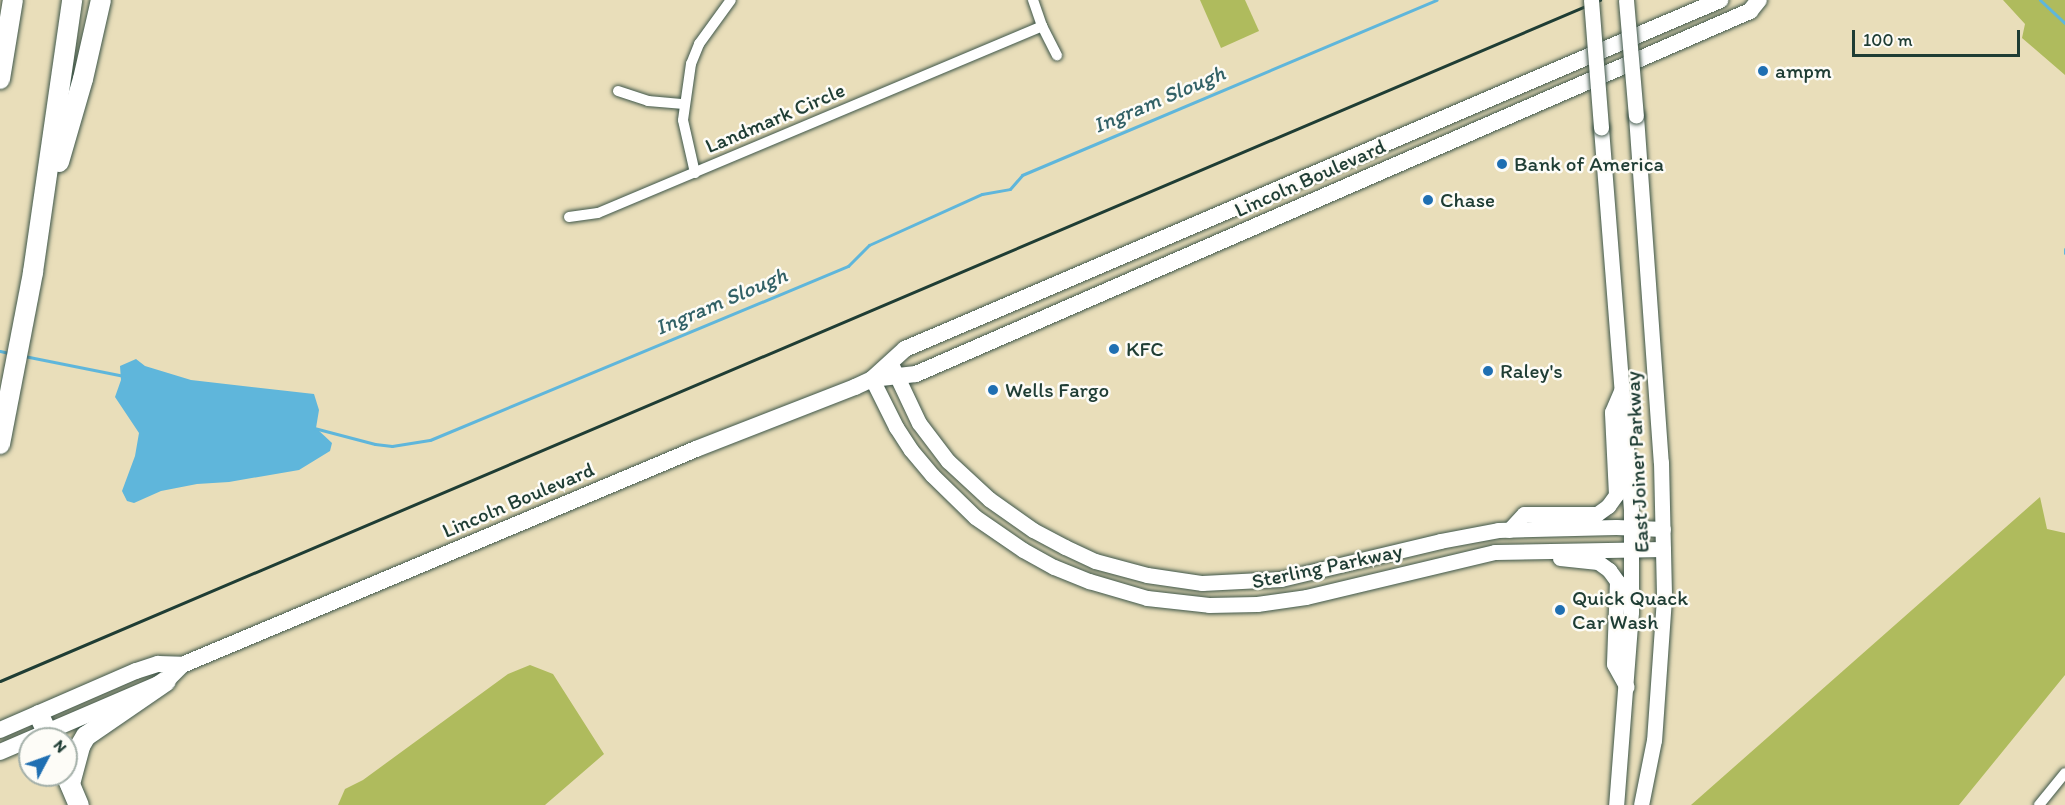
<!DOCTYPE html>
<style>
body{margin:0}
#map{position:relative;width:2065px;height:805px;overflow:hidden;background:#e9deba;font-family:Itim,sans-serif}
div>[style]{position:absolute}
.green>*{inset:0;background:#afbb5d}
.water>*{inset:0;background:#5fb6db}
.stream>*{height:3px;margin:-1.5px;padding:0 1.5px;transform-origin:1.5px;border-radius:1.5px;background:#5fb6db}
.roads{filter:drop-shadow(0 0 2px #3d5548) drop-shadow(0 0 2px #3d5548)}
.street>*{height:10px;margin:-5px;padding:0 5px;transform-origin:5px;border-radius:5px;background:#fff}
.secondary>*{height:15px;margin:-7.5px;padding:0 7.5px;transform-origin:7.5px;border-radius:7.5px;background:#fff}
.primary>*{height:16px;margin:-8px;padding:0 8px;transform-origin:8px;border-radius:8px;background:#fff}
.highway>*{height:20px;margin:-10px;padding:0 10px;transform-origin:10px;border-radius:10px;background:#fff}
.rail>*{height:3px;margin:-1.5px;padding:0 1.5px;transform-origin:1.5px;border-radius:1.5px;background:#1f3d34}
.bridges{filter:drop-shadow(0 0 2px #3d5548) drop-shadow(0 0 2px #3d5548)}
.secondary-bridge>*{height:15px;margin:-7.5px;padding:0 7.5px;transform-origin:7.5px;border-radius:7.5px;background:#fff}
.dots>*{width:16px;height:16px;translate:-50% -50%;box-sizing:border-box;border:3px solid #fdfcf7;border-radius:50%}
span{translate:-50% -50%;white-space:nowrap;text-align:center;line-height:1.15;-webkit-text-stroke:5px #fdfcf7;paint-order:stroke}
.poi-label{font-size:21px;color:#1f3d34}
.left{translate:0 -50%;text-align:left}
.street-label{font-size:21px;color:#1f3d34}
.water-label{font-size:22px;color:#326166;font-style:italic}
.north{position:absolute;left:18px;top:727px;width:60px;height:60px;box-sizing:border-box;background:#fdfcf7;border:2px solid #a4b0a9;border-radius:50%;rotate:49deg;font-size:16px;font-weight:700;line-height:24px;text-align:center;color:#1f3d34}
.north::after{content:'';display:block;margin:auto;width:21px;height:27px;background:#1f6fb2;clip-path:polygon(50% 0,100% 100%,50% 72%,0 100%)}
.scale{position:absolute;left:1852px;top:30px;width:168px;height:27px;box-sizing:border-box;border:3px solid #1f3d34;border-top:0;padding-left:8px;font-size:18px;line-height:21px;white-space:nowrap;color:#1f3d34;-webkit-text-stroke:4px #fdfcf7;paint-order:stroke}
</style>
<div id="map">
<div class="green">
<div style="clip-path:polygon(1200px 0,1245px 0,1259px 31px,1221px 48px)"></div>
<div style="clip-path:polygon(2003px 0,2065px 0,2065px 75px,2022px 38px,2025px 24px)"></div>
<div style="clip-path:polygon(2040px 497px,2047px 529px,2065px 533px,2065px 675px,1959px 805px,1691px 805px)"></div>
<div style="clip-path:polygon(530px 665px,553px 674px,604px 754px,545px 805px,338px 805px,345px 789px,363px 780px,508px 674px)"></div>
</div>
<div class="water">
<div style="clip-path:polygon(136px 359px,145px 366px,191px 380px,314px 394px,319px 410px,316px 428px,332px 443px,330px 451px,299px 470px,229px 482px,197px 484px,161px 491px,134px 503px,127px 501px,122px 491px,135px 456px,139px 433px,115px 397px,121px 380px,120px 366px)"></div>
</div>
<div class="stream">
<div style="left:2040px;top:0;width:34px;rotate:43deg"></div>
<div style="left:2065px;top:249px;width:4px;rotate:90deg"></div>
<div style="left:0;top:351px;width:9px;rotate:13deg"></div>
<div style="left:24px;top:356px;width:102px;rotate:11.3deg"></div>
<div style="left:314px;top:428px;width:63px;rotate:14.7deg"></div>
<div style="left:375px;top:444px;width:17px;rotate:7deg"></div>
<div style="left:392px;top:446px;width:38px;rotate:-9deg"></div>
<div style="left:430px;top:440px;width:453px;rotate:-22.6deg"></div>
<div style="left:848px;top:266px;width:30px;rotate:-45deg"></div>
<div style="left:869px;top:245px;width:124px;rotate:-24.3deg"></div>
<div style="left:982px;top:194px;width:28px;rotate:-10deg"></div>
<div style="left:1010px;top:189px;width:18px;rotate:-49deg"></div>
<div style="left:1022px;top:175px;width:450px;rotate:-22.9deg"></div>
</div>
<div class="roads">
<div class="street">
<div style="left:1042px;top:26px;width:33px;rotate:63deg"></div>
<div style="left:618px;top:91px;width:32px;rotate:18deg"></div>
<div style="left:648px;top:101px;width:36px;rotate:5deg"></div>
<div style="left:695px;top:173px;width:54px;rotate:-102.8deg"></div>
<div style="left:683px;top:120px;width:57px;rotate:-81.9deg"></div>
<div style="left:691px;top:64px;width:22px;rotate:-68deg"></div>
<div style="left:699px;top:44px;width:54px;rotate:-54deg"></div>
<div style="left:569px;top:217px;width:29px;rotate:-8deg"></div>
<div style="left:598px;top:213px;width:482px;rotate:-22.8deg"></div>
<div style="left:1042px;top:26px;width:28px;rotate:-109deg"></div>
<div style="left:2039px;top:805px;width:41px;rotate:-50.9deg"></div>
</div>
<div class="secondary">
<div style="left:1636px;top:116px;width:347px;rotate:85.9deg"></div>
<div style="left:1661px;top:462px;width:136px;rotate:88.7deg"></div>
<div style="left:1664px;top:598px;width:142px;rotate:94deg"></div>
<div style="left:1654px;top:740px;width:66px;rotate:101.3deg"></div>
<div style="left:1601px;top:128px;width:383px;rotate:85.5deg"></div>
<div style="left:1631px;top:510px;width:102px;rotate:90deg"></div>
<div style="left:1631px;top:612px;width:194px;rotate:94.4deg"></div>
<div style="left:892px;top:366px;width:63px;rotate:64.7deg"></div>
<div style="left:919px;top:423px;width:48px;rotate:52.7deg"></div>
<div style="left:948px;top:461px;width:56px;rotate:42.8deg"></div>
<div style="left:989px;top:499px;width:54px;rotate:35.2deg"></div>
<div style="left:1033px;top:530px;width:36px;rotate:28deg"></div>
<div style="left:1065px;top:547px;width:33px;rotate:25deg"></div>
<div style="left:1095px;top:561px;width:54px;rotate:15.1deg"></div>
<div style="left:1147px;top:575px;width:56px;rotate:8.3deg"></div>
<div style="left:1202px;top:583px;width:79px;rotate:-2.9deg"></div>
<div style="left:1281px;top:579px;width:163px;rotate:-13.4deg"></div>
<div style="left:1440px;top:541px;width:59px;rotate:-10.7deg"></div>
<div style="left:1498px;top:530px;width:118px;rotate:-1.5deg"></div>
<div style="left:1616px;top:527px;width:47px;rotate:2.4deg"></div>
<div style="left:872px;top:379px;width:54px;rotate:63.4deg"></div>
<div style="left:896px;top:427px;width:27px;rotate:57deg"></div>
<div style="left:911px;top:450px;width:33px;rotate:50deg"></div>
<div style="left:932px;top:475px;width:60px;rotate:44.3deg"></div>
<div style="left:975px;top:517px;width:58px;rotate:34.5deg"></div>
<div style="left:1023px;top:550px;width:35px;rotate:29deg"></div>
<div style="left:1054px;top:567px;width:38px;rotate:22deg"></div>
<div style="left:1089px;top:581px;width:60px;rotate:16.3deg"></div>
<div style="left:1147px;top:598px;width:62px;rotate:6.4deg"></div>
<div style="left:1209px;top:605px;width:48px;rotate:-1.2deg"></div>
<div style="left:1257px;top:604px;width:49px;rotate:-8.1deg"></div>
<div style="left:1306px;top:597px;width:194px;rotate:-13.4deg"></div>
<div style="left:1495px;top:552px;width:168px;rotate:-1deg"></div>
<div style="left:1509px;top:530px;width:22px;rotate:-47deg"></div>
<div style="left:1524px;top:514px;width:73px"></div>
<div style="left:1597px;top:514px;width:14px;rotate:-36deg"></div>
<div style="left:1608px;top:506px;width:14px;rotate:-54deg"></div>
<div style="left:1616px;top:495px;width:83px;rotate:-92.8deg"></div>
<div style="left:1612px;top:412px;width:23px;rotate:-67deg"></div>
<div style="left:1560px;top:558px;width:38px;rotate:6deg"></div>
<div style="left:1598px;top:562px;width:14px;rotate:36deg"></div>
<div style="left:1609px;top:570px;width:14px;rotate:54deg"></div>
<div style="left:1617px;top:581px;width:83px;rotate:92.1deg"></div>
<div style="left:1614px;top:664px;width:26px;rotate:61deg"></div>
</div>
<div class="primary">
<div style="left:872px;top:379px;width:44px;rotate:-6.5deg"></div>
<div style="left:916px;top:374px;width:910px;rotate:-23.52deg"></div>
<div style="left:1750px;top:11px;width:14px;rotate:-51deg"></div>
<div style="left:0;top:730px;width:148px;rotate:-23.5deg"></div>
<div style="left:136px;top:671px;width:23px;rotate:-18deg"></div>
<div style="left:158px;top:664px;width:24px;rotate:2deg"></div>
<div style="left:0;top:752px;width:181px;rotate:-23.2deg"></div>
<div style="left:166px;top:681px;width:23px;rotate:-45deg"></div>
<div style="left:182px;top:665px;width:558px;rotate:-22.79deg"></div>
<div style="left:696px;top:449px;width:171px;rotate:-21.3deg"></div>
<div style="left:855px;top:387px;width:19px;rotate:-25deg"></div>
<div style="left:872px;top:379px;width:45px;rotate:-42.3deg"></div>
<div style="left:905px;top:349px;width:887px;rotate:-23.18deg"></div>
</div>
<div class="highway">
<div style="left:0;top:79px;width:80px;rotate:-80.7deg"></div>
<div style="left:59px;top:162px;width:86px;rotate:-73.9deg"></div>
<div style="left:83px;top:79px;width:81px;rotate:-77.2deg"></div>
<div style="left:0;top:444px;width:175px;rotate:-79.1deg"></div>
<div style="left:33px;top:272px;width:275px;rotate:-81.8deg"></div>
<div style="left:39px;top:715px;width:26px;rotate:65deg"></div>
<div style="left:66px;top:775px;width:33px;rotate:67deg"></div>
<div style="left:70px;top:784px;width:39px;rotate:-75deg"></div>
<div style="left:80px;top:746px;width:12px;rotate:-59deg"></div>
<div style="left:86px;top:736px;width:97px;rotate:-34.5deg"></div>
</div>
</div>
<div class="rail">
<div style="left:0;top:681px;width:1739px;rotate:-23.06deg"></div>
</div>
<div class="bridges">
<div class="secondary-bridge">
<div style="left:1591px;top:0;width:128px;rotate:85.5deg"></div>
<div style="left:1626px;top:0;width:116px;rotate:85.1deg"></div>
</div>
</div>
<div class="dots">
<div style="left:1763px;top:71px;background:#1f6fb2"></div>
<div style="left:1502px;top:164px;background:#1f6fb2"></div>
<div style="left:1428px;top:200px;background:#1f6fb2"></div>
<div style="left:1114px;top:349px;background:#1f6fb2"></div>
<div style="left:1488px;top:371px;background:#1f6fb2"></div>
<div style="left:993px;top:390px;background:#1f6fb2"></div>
<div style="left:1560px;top:610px;background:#1f6fb2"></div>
</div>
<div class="poi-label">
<span class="left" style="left:1775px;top:71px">ampm</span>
<span class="left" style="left:1514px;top:164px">Bank of America</span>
<span class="left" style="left:1440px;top:200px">Chase</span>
<span class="left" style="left:1126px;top:349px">KFC</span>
<span class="left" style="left:1500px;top:371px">Raley's</span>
<span class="left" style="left:1005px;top:390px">Wells Fargo</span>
<span class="left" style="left:1572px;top:610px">Quick Quack<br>Car Wash</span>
</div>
<div class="street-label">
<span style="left:775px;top:118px;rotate:-23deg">Landmark Circle</span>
<span style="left:1310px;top:178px;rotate:-24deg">Lincoln Boulevard</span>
<span style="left:1637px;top:462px;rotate:-93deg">East Joiner Parkway</span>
<span style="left:518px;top:500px;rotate:-23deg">Lincoln Boulevard</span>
<span style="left:1327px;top:566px;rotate:-12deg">Sterling Parkway</span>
</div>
<div class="water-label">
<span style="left:1159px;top:99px;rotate:-23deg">Ingram Slough</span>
<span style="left:721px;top:301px;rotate:-23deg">Ingram Slough</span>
</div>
<div class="north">N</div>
<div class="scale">100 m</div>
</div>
